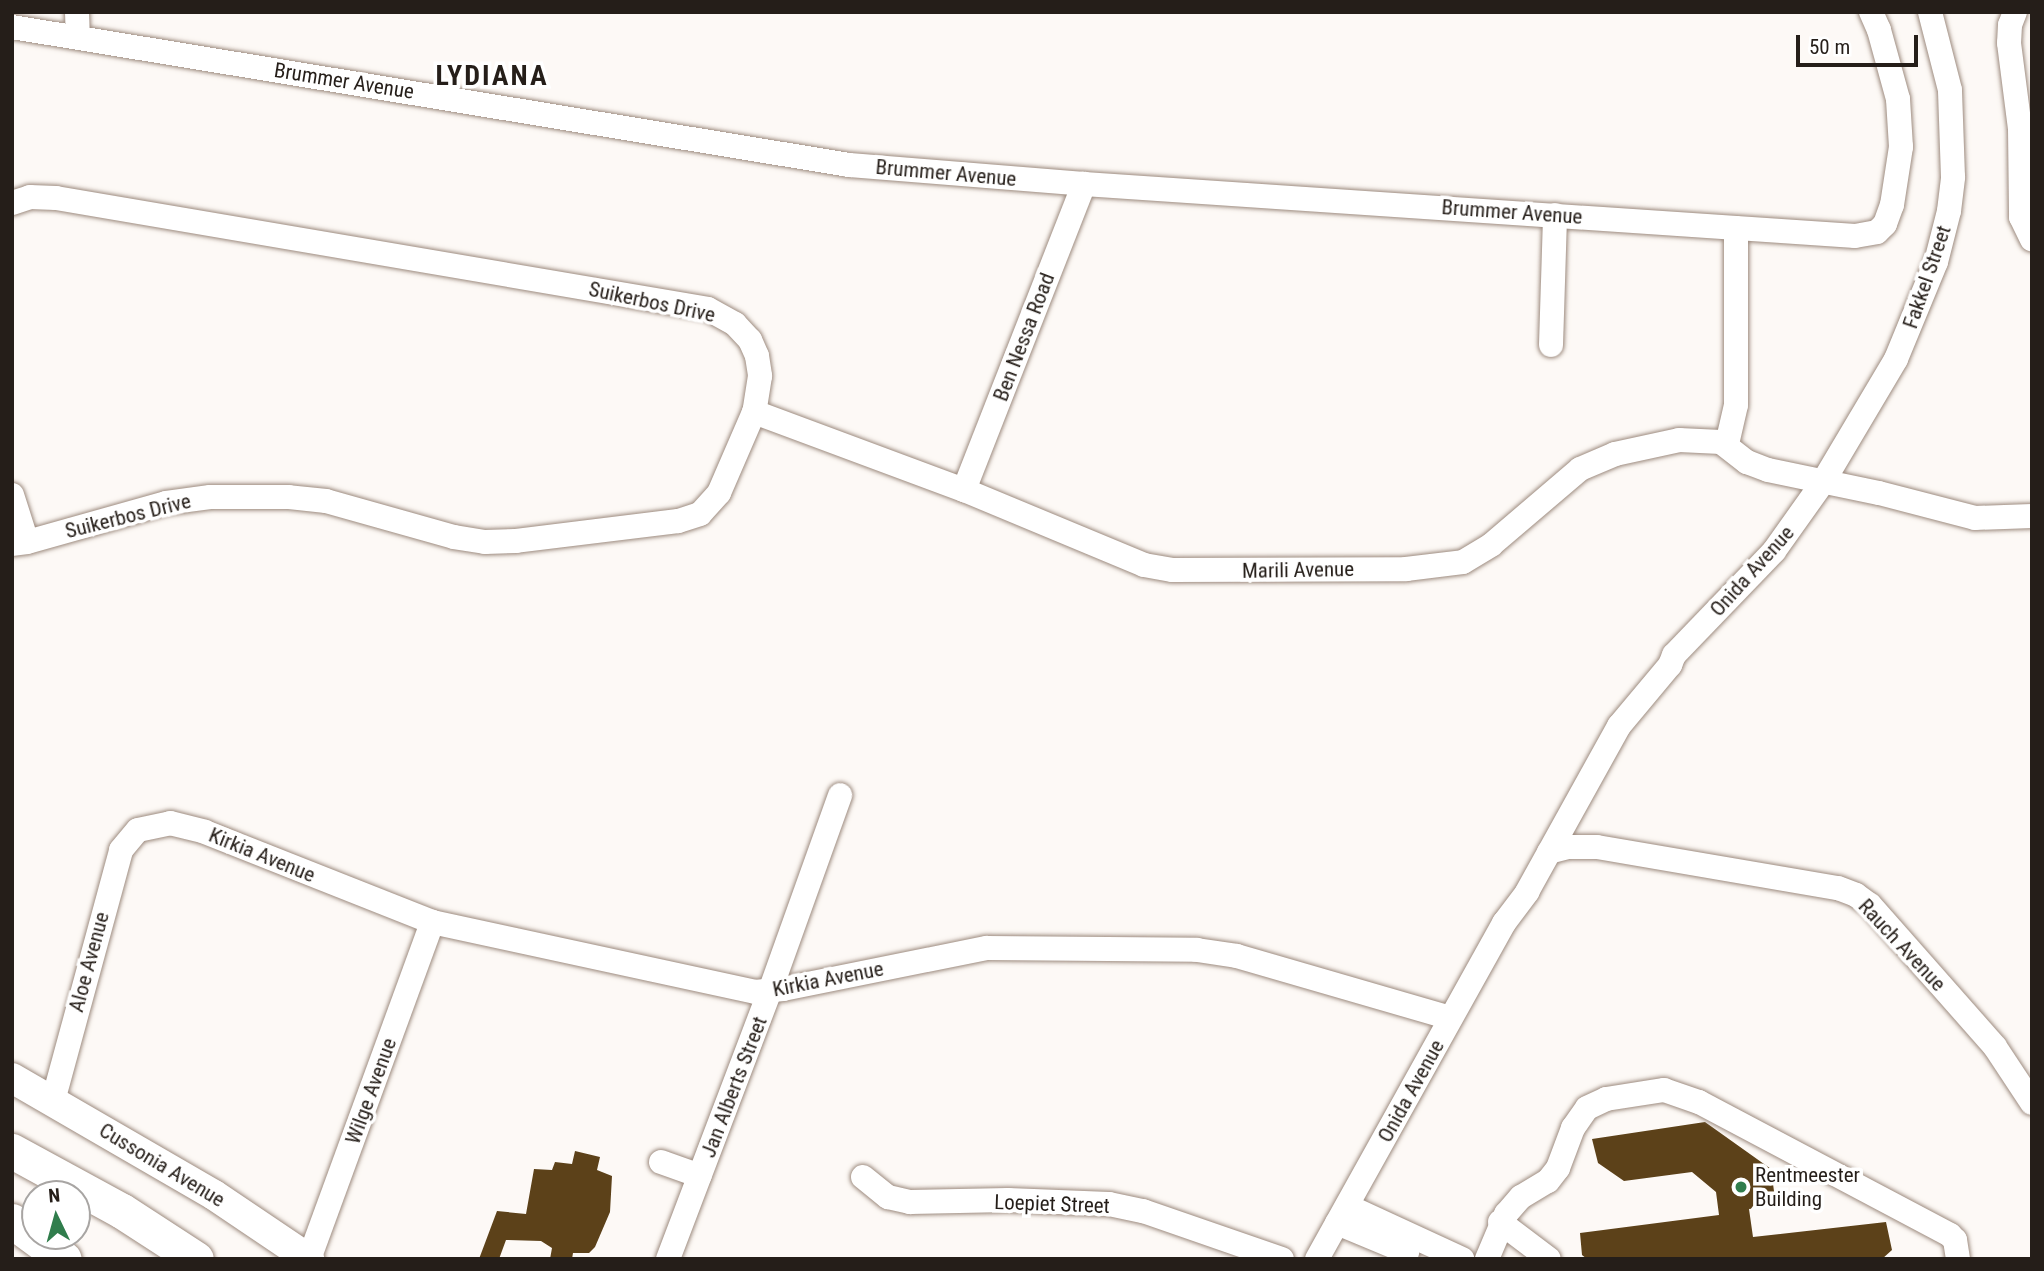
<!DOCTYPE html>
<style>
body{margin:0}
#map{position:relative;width:2044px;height:1271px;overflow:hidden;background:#fdf9f6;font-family:"Roboto Condensed",sans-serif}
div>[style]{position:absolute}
.building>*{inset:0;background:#5c4119}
.roads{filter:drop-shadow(0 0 2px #9d8b7f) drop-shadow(0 0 2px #9d8b7f)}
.minor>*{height:24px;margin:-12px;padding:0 12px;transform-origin:12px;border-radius:12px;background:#fff}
.major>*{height:30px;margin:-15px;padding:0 15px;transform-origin:15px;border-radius:15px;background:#fff}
.highway>*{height:35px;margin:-17.5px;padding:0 17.5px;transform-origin:17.5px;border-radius:17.5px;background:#fff}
.dots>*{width:19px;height:19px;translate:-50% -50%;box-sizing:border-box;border:4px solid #fff;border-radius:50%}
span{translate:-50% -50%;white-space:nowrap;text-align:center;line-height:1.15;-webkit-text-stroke:7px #fff;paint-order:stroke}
.street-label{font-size:21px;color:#251e19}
.poi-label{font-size:21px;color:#251e19}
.left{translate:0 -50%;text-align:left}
.district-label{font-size:28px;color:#251e19;font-weight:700;letter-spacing:2px}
.frame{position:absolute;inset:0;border:14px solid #251e19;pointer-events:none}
.north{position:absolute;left:21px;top:1180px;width:70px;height:70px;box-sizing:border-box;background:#fff;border:2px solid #a8a5a3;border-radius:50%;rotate:355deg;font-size:19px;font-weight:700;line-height:28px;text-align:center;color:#251e19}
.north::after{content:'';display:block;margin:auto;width:24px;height:32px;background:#307d4c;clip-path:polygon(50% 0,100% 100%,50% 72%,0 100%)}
.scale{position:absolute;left:1796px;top:35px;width:122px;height:32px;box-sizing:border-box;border:4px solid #251e19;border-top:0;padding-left:9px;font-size:21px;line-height:24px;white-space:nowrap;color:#251e19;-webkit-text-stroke:5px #fff;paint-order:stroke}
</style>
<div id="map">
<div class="building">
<div style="clip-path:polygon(1705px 1122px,1771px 1169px,1776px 1206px,1749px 1209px,1753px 1237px,1886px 1222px,1892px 1250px,1882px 1259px,1587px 1259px,1582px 1255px,1580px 1233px,1719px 1215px,1716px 1192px,1692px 1172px,1624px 1181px,1598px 1163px,1592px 1139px)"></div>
<div style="clip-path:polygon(575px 1151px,600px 1157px,597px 1170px,612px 1176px,610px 1212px,595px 1247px,589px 1253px,573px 1253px,572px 1259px,550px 1259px,552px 1248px,541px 1241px,506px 1240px,499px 1259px,479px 1259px,497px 1211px,526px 1214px,534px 1169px,552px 1170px,555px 1162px,572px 1164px)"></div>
</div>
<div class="roads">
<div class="minor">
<div style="left:77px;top:12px;width:25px;rotate:88deg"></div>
<div style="left:2015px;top:12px;width:14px;rotate:111deg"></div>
<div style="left:2010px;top:25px;width:18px;rotate:93deg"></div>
<div style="left:2009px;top:43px;width:87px;rotate:82.7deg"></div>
<div style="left:2020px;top:129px;width:88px;rotate:89.3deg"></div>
<div style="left:2021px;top:217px;width:25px;rotate:64deg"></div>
<div style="left:12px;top:27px;width:848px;rotate:9.36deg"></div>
<div style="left:849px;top:165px;width:236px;rotate:4.6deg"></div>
<div style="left:1084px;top:184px;width:773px;rotate:3.86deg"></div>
<div style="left:1855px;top:236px;width:22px;rotate:-10deg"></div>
<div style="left:1877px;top:232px;width:11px;rotate:-45deg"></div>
<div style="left:1885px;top:224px;width:20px;rotate:-70deg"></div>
<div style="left:1892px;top:205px;width:59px;rotate:-81.2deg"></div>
<div style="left:1901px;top:147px;width:48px;rotate:-93.6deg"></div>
<div style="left:1898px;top:99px;width:72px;rotate:-105.4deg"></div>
<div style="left:1879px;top:30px;width:20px;rotate:-114deg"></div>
<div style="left:12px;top:203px;width:19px;rotate:-18deg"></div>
<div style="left:30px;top:197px;width:26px;rotate:2deg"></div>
<div style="left:56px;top:198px;width:661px;rotate:9.66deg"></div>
<div style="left:708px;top:309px;width:31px;rotate:29deg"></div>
<div style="left:735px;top:324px;width:22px;rotate:47deg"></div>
<div style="left:750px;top:340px;width:17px;rotate:66deg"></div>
<div style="left:757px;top:356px;width:20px;rotate:81deg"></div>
<div style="left:760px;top:376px;width:36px;rotate:99deg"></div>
<div style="left:754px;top:412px;width:88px;rotate:113.4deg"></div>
<div style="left:719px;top:493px;width:28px;rotate:132deg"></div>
<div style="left:700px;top:514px;width:23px;rotate:162deg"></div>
<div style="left:678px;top:521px;width:163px;rotate:173deg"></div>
<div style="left:516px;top:541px;width:31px;rotate:178deg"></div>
<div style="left:485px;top:542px;width:31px;rotate:-171deg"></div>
<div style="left:454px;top:537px;width:133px;rotate:-164.3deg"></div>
<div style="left:326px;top:501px;width:37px;rotate:-174deg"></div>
<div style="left:289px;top:497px;width:79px;rotate:180deg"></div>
<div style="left:210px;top:497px;width:44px;rotate:172.2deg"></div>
<div style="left:166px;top:503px;width:144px;rotate:164.3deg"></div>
<div style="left:1551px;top:345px;width:130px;rotate:-88.2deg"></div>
<div style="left:754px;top:412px;width:224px;rotate:20.4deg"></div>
<div style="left:964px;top:490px;width:195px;rotate:22.6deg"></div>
<div style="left:1144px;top:565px;width:28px;rotate:10deg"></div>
<div style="left:1172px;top:570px;width:234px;rotate:-0.2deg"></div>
<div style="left:1406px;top:569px;width:57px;rotate:-7deg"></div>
<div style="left:1463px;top:562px;width:33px;rotate:-31deg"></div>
<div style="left:1491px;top:545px;width:117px;rotate:-40.5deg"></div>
<div style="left:1580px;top:469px;width:38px;rotate:-23deg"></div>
<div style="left:1615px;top:454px;width:66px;rotate:-12.3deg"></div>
<div style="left:1679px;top:440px;width:42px;rotate:2.7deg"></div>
<div style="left:1721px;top:442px;width:33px;rotate:38deg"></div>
<div style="left:1747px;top:462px;width:22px;rotate:21deg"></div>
<div style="left:1768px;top:470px;width:113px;rotate:11.7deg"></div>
<div style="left:1879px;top:493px;width:99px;rotate:14.6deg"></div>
<div style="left:1975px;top:518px;width:57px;rotate:-2deg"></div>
<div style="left:1727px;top:444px;width:40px;rotate:-77deg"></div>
<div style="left:1736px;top:405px;width:177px;rotate:-90deg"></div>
<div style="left:964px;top:490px;width:329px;rotate:-68.6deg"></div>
<div style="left:12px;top:495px;width:49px;rotate:72.3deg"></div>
<div style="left:27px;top:542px;width:14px;rotate:172deg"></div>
<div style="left:1549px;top:852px;width:20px;rotate:-15deg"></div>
<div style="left:1568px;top:847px;width:29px"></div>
<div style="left:1597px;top:847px;width:244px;rotate:9.7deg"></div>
<div style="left:1838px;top:888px;width:19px;rotate:21deg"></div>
<div style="left:1856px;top:895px;width:17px;rotate:36deg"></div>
<div style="left:1870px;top:905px;width:189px;rotate:48.6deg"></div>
<div style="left:1995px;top:1047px;width:67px;rotate:56.5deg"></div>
<div style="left:53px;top:1101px;width:260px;rotate:-74.8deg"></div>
<div style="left:121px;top:850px;width:26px;rotate:-50deg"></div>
<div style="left:138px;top:830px;width:33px;rotate:-12deg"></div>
<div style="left:170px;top:823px;width:36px;rotate:14deg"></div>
<div style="left:205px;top:832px;width:244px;rotate:21.6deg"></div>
<div style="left:432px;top:922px;width:330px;rotate:12.2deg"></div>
<div style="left:755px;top:992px;width:28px;rotate:-6deg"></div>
<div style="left:783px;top:989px;width:208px;rotate:-11.4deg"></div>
<div style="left:987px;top:948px;width:210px;rotate:0.5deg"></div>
<div style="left:1197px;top:950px;width:40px;rotate:8.5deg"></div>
<div style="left:1237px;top:956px;width:222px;rotate:16.2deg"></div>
<div style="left:661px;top:1162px;width:41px;rotate:19.7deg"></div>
<div style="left:863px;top:1177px;width:32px;rotate:39deg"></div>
<div style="left:888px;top:1197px;width:23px;rotate:13deg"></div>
<div style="left:910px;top:1202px;width:98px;rotate:-1.2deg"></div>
<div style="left:1008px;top:1200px;width:101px;rotate:2.3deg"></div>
<div style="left:1109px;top:1204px;width:35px;rotate:12deg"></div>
<div style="left:1143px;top:1211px;width:147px;rotate:19.1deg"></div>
<div style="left:1347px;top:1206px;width:127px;rotate:24.7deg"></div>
<div style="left:1500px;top:1222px;width:61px;rotate:37.1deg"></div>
<div style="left:1337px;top:1223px;width:76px;rotate:22.5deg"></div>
<div style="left:309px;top:1259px;width:359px;rotate:-69.9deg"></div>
<div style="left:668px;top:1259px;width:287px;rotate:-69.2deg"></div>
<div style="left:770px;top:991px;width:208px;rotate:-70.3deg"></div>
<div style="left:1317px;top:1259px;width:385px;rotate:-60.9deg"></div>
<div style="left:1504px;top:923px;width:39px;rotate:-53deg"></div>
<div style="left:1527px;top:892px;width:190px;rotate:-61deg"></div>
<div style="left:1619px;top:726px;width:80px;rotate:-50.1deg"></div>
<div style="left:1670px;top:665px;width:11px;rotate:-68deg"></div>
<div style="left:1674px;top:655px;width:144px;rotate:-46.1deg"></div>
<div style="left:1774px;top:551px;width:85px;rotate:-54.6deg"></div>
<div style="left:1823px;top:482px;width:143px;rotate:-59.3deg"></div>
<div style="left:1896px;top:359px;width:105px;rotate:-67.6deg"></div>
<div style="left:1936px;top:262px;width:53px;rotate:-75.7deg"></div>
<div style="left:1949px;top:211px;width:34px;rotate:-83deg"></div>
<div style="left:1953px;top:177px;width:87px;rotate:-92deg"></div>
<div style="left:1950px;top:90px;width:81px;rotate:-104.4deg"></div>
<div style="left:1487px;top:1259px;width:49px;rotate:-67.1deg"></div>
<div style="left:1506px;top:1214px;width:23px;rotate:-49deg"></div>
<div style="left:1521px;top:1197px;width:31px;rotate:-31deg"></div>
<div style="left:1548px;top:1181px;width:16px;rotate:-52deg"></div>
<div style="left:1558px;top:1168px;width:43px;rotate:-69.4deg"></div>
<div style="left:1573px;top:1128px;width:24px;rotate:-55deg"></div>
<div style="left:1587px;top:1108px;width:21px;rotate:-25deg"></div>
<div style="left:1606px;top:1099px;width:59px;rotate:-8.8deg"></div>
<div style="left:1664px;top:1090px;width:37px;rotate:19deg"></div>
<div style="left:1699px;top:1102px;width:284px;rotate:27.9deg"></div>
<div style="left:1950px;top:1235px;width:7px;rotate:45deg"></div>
<div style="left:1955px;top:1240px;width:19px;rotate:81deg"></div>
</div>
<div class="major">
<div style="left:12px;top:1078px;width:233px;rotate:30.1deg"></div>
<div style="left:214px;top:1195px;width:115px;rotate:34deg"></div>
</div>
<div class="highway">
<div style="left:12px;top:1151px;width:125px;rotate:28.6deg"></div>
<div style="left:122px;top:1211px;width:88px;rotate:33deg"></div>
<div style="left:12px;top:1221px;width:64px;rotate:36.2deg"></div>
</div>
</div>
<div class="dots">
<div style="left:1741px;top:1187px;background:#307d4c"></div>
</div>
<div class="street-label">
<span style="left:344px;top:81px;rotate:9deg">Brummer Avenue</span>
<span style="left:946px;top:173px;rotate:5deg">Brummer Avenue</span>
<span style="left:1512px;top:212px;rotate:4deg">Brummer Avenue</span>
<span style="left:1927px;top:277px;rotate:-71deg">Fakkel Street</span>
<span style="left:652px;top:302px;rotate:12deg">Suikerbos Drive</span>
<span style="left:1024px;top:337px;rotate:-69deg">Ben Nessa Road</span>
<span style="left:128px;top:516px;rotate:-14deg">Suikerbos Drive</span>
<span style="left:1298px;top:570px;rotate:-1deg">Marili Avenue</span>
<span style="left:1752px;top:571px;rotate:-48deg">Onida Avenue</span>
<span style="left:262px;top:855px;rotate:22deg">Kirkia Avenue</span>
<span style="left:1902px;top:945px;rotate:47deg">Rauch Avenue</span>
<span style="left:89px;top:962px;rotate:-75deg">Aloe Avenue</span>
<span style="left:828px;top:979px;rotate:-11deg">Kirkia Avenue</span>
<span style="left:734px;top:1087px;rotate:-69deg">Jan Alberts Street</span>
<span style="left:371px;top:1091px;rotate:-70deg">Wilge Avenue</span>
<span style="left:1411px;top:1091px;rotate:-61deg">Onida Avenue</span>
<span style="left:162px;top:1165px;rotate:31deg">Cussonia Avenue</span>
<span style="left:1052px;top:1204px;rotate:2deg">Loepiet Street</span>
</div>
<div class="poi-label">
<span class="left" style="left:1755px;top:1187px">Rentmeester<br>Building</span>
</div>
<div class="district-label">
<span style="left:492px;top:76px">LYDIANA</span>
</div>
<div class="frame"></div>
<div class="north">N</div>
<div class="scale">50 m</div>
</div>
